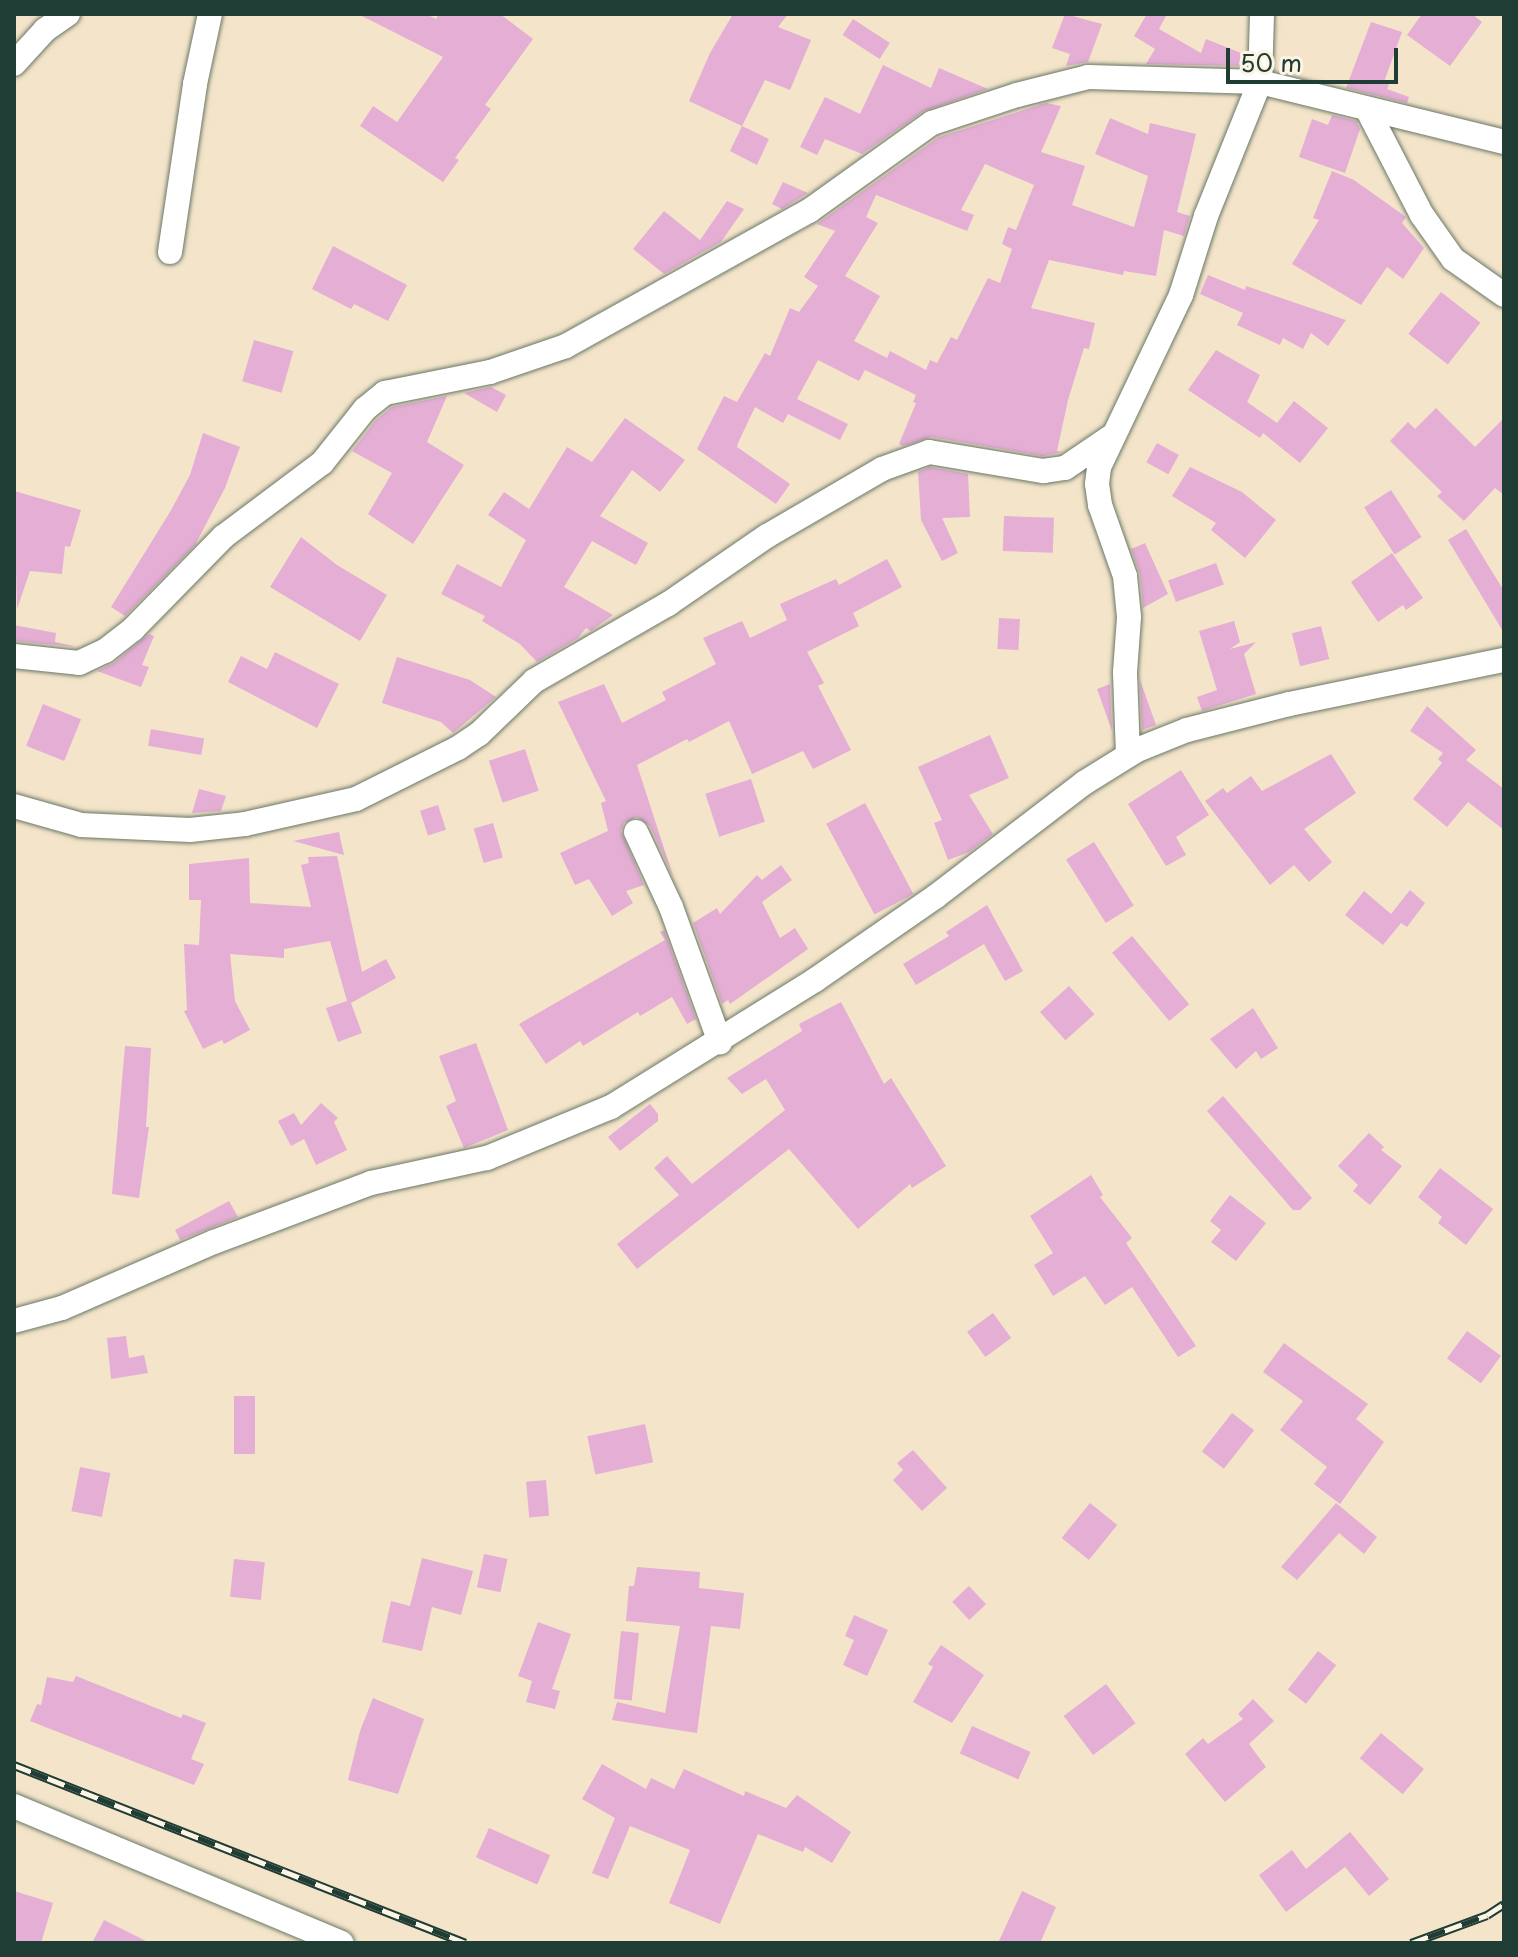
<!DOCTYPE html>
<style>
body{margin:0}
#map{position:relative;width:1518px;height:1957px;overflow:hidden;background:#f4e5ca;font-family:"Playpen Sans",sans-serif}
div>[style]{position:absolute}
.building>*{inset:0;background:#e4aed5;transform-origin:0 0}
.roads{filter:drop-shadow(0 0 2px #6a7868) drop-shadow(0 0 2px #6a7868)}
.minor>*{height:24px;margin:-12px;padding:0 12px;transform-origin:12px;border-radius:12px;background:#fff}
.rail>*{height:9px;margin-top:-4.5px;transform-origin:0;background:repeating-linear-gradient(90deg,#fcf5e5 0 18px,#1f3d34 0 36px);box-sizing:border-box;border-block:2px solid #1f3d34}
span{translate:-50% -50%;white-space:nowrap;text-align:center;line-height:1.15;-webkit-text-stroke:6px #fcf5e5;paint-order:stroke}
.frame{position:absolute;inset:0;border:16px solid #1f3d34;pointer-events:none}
.scale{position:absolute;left:1226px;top:48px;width:172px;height:36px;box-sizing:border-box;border:4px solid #1f3d34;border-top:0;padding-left:10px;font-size:24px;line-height:28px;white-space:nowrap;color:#1f3d34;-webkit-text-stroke:6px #fcf5e5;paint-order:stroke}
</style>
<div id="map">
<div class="building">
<div style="clip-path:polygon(358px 14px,426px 14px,436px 19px,439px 14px,500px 14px,533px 39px,485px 105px,491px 109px,455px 158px,459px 160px,443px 182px,360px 126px,373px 106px,397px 122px,443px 57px)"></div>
<div style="clip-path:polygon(733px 14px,788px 14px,778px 27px,811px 40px,790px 90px,765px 80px,742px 126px,769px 139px,757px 165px,730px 151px,742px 126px,689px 101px,710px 53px)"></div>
<div style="clip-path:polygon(1065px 14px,1102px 24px,1088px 62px,1066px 66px,1070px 54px,1052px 48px)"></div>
<div style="clip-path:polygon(1147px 14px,1167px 14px,1159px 29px,1201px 53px,1206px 39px,1246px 55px,1243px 66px,1146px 64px,1155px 49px,1134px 36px)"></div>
<div style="clip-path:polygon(1422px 14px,1472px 14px,1482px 22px,1450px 66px,1407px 35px)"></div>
<div style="left:853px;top:19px;width:44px;height:19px;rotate:33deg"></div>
<div style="clip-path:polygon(1371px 22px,1402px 32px,1384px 82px,1389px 85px,1387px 89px,1409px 97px,1407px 103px,1346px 88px)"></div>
<div style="clip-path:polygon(883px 65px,931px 88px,939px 68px,988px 89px,924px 111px,862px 154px,825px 139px,817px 155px,800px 147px,825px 97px,860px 114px)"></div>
<div style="clip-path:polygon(evenodd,1046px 103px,1061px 106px,1041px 152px,1085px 166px,1072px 205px,1134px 227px,1148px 176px,1095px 154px,1110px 118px,1148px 134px,1150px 123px,1196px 134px,1177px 212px,1190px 216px,1184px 236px,1164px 230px,1156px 276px,1124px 271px,1123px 275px,1049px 260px,1031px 308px,1095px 323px,1089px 349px,1084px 348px,1068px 400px,1057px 451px,1062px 452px,1043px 456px,931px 437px,903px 446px,899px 444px,916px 403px,913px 402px,916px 395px,865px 370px,859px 381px,818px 360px,797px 399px,848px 424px,840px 440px,788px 414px,783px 423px,755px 407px,738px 443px,737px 447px,790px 484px,776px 504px,697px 449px,724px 396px,737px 402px,765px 353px,770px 356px,790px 308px,799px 312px,818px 286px,804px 277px,835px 231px,817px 224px,939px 137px,1046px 103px,985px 164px,1034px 185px,1016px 230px,1008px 227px,1002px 244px,1012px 249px,1000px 283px,988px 278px,957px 340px,951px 337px,937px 363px,930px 360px,926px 370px,890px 351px,887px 358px,854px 341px,880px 296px,845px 276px,878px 223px,866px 217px,876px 195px,967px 231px,974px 215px,961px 210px,985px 164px)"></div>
<div style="clip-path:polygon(1332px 115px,1356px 121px,1360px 129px,1345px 173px,1299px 157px,1312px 119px,1328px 125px)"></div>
<div style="clip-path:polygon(1332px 171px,1354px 180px,1406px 217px,1402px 223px,1424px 248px,1403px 279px,1387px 267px,1361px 305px,1292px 264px,1319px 220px,1313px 218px)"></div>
<div style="clip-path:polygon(783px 182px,808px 193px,782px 209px,772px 204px)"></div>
<div style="clip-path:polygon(727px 201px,744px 209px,721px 242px,664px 274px,633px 249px,664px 211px,700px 240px)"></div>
<div style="clip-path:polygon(333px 246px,407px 285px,388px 321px,354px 304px,351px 309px,312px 289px)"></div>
<div style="clip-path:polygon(1208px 275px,1245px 290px,1246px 286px,1346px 320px,1328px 346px,1311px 333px,1303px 349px,1283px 338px,1280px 345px,1237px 325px,1243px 313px,1200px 294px)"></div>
<div style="left:1441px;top:292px;width:50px;height:53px;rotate:38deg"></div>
<div style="left:254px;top:340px;width:41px;height:43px;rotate:16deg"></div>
<div style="clip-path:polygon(1216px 350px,1260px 375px,1247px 402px,1277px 423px,1294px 401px,1328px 428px,1300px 463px,1263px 433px,1260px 438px,1188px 390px)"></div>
<div style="clip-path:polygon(491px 387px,506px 395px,497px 412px,464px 393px)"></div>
<div style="clip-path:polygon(447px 396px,427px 442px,464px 465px,413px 544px,368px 514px,392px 473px,352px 451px,376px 420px,392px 407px)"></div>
<div style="clip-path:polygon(1436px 408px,1475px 447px,1504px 418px,1504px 495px,1495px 488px,1464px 521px,1437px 496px,1442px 492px,1390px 441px,1408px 422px,1415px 429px)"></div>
<div style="clip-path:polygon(625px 418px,685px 460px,660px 492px,632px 470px,600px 516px,648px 543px,636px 565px,592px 541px,564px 587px,613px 615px,591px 631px,586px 628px,578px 638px,537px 662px,520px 644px,482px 621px,485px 616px,441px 594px,457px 564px,501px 587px,526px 540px,488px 515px,504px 492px,529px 509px,567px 447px,592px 462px)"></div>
<div style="clip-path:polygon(203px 433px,240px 447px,225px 488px,195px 545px,125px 616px,111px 607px,170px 512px,190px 475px)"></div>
<div style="left:1157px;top:443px;width:25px;height:22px;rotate:29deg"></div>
<div style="clip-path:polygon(930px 467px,968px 474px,970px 517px,942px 518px,958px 553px,942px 561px,921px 520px,918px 472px)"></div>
<div style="clip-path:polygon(1190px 467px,1242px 492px,1276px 520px,1245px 558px,1211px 530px,1216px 523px,1172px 496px)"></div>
<div style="left:1391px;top:490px;width:56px;height:32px;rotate:57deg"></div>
<div style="clip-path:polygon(14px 491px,81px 510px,70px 547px,65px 546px,62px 574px,30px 571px,17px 609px)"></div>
<div style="left:1004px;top:516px;width:50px;height:35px;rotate:2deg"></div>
<div style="clip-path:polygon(1466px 529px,1504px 591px,1504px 633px,1448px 540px)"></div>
<div style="clip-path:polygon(301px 537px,337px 565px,387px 595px,360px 641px,270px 587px)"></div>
<div style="clip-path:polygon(1145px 543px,1168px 594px,1143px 608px,1140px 574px,1131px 549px)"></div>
<div style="clip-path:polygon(1392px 553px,1423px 598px,1406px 610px,1403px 605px,1378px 622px,1351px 582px)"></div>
<div style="clip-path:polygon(887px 559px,902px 587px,853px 613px,859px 626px,807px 652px,824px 683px,818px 686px,851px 750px,813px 769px,803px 751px,752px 774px,729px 721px,689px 742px,687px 739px,637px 765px,673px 876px,650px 826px,637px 817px,624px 823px,621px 831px,644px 885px,626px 891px,633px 903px,612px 916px,589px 879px,575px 885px,560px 853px,608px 831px,601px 803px,606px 801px,558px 702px,604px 684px,622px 723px,666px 700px,662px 692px,716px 664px,703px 638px,742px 621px,750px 638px,787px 620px,780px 604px,836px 579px,839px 585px)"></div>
<div style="left:1216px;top:563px;width:23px;height:51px;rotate:70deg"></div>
<div style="left:999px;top:618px;width:21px;height:31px;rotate:3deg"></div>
<div style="clip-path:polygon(1234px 621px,1240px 642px,1230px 649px,1256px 642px,1244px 654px,1256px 694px,1202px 711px,1197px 697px,1217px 690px,1199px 631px)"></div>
<div style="clip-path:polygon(14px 625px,56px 633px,55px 642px,77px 647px,14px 641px)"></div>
<div style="left:1321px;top:626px;width:34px;height:30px;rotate:76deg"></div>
<div style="clip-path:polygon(149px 634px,154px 636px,142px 665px,149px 667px,141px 687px,97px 671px,114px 663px)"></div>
<div style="clip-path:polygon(275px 652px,339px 684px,317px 728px,228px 682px,241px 656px,267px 669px)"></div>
<div style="clip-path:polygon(397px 657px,470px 680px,496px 697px,453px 733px,441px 722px,382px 703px)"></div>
<div style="clip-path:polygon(1140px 680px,1156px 725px,1142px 730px)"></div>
<div style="clip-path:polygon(1110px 684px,1112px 731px,1097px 689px)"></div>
<div style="left:43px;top:704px;width:41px;height:45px;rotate:22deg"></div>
<div style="clip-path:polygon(1427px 706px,1476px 750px,1466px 760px,1504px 789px,1504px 830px,1468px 802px,1447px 827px,1413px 799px,1442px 763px,1438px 759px,1443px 753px,1410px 731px)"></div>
<div style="left:151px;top:729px;width:54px;height:17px;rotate:10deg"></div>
<div style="clip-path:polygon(990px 735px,1009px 778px,969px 795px,993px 834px,969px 852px,948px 860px,934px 823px,942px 820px,918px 767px)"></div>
<div style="left:525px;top:749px;width:44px;height:38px;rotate:72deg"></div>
<div style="clip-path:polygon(1331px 754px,1356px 793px,1304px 829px,1332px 862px,1309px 882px,1294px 865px,1270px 885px,1205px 801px,1223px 788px,1227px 793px,1251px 776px,1262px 791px)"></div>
<div style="clip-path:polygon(1181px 770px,1209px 815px,1176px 837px,1186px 855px,1166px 866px,1128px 804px)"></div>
<div style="left:751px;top:779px;width:45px;height:48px;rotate:72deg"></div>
<div style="clip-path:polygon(199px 789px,226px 796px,221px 811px,192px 813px)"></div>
<div style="left:865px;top:803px;width:103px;height:44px;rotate:62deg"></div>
<div style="left:438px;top:805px;width:26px;height:19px;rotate:72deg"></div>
<div style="left:493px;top:823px;width:36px;height:20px;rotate:74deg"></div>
<div style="clip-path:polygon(339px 832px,344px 855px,293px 841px)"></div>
<div style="left:1094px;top:842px;width:75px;height:33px;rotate:58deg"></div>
<div style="clip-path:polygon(337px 856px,362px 972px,386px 959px,396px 978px,351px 1003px,362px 1033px,338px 1042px,326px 1008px,347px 1001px,330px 941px,284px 949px,284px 958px,230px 954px,235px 1001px,250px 1030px,224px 1044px,222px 1040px,203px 1049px,184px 1011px,187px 1010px,184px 944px,199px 945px,201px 900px,189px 900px,189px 864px,249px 858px,250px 903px,311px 907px,301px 865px,309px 863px,308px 857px)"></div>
<div style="clip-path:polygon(781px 865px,792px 880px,762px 902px,780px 938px,795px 928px,808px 949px,730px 1004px,728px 1000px,722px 1004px,693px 923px,717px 908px,720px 914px,757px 875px,762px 880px)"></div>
<div style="clip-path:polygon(1410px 890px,1425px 903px,1407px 927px,1401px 923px,1383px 945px,1345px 915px,1364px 891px,1391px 914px)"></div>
<div style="clip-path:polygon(987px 905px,1023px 971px,1005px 981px,984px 944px,916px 985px,903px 964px,949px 936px,946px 932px)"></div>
<div style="clip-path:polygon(664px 930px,696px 1019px,687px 1024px,672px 997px,640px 1016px,638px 1012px,583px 1046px,580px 1041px,546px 1064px,519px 1024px,665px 940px,660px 932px)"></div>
<div style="left:1132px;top:936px;width:89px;height:26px;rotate:50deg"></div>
<div style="left:1069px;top:986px;width:38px;height:39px;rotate:48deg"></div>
<div style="clip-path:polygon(841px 1002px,884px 1084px,891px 1078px,946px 1166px,912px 1188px,910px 1184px,858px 1229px,789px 1149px,637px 1269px,617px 1244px,679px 1195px,654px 1168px,667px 1156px,692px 1184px,785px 1110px,766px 1079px,742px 1094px,727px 1078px,802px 1031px,799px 1024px)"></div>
<div style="clip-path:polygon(1253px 1008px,1278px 1048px,1261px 1059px,1256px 1051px,1236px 1069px,1210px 1039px)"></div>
<div style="clip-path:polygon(476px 1043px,508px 1130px,464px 1148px,446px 1106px,456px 1101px,439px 1056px)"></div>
<div style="clip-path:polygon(125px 1046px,151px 1048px,146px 1127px,149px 1127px,139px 1198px,112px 1194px)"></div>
<div style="clip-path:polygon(1223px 1096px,1312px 1198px,1300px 1210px,1293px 1210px,1207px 1111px)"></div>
<div style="clip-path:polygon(321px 1103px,338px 1118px,334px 1122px,347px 1150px,316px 1165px,304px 1139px,291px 1146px,278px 1121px,294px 1113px,301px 1125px)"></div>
<div style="clip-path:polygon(650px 1104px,658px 1114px,658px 1121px,620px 1151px,608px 1137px)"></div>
<div style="clip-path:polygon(1369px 1133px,1384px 1147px,1381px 1150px,1402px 1166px,1370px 1205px,1353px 1191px,1358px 1185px,1338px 1166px)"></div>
<div style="clip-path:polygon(1440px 1168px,1493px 1209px,1466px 1245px,1438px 1223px,1442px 1217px,1418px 1197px)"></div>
<div style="clip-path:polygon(1091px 1175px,1103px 1195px,1100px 1197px,1132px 1238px,1126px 1243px,1196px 1346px,1178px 1357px,1132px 1287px,1105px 1305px,1085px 1276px,1053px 1296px,1034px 1265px,1053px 1253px,1030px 1216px)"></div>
<div style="clip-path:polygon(1230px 1195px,1266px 1223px,1236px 1261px,1211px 1242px,1221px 1230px,1210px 1221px)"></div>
<div style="clip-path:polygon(229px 1201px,238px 1217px,180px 1240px,175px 1230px)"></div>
<div style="left:993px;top:1313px;width:31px;height:32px;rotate:54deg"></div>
<div style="left:1467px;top:1331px;width:42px;height:34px;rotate:36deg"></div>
<div style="clip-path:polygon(126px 1336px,129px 1358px,144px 1355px,148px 1373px,111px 1379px,107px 1338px)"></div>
<div style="clip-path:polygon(1284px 1343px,1368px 1404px,1356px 1419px,1384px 1442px,1340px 1504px,1314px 1484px,1327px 1467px,1280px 1430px,1303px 1401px,1263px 1372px)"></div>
<div style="left:234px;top:1396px;width:21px;height:58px"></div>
<div style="left:1232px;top:1413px;width:28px;height:49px;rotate:38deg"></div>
<div style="left:645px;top:1424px;width:39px;height:59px;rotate:78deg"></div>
<div style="clip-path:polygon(913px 1450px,947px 1488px,922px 1511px,893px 1480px,903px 1470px,897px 1463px)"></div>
<div style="left:80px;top:1467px;width:31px;height:45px;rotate:11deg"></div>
<div style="left:546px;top:1480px;width:36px;height:20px;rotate:85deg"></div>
<div style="left:1090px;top:1503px;width:35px;height:45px;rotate:39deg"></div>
<div style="clip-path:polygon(1336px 1503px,1377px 1537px,1364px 1554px,1339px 1533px,1297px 1580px,1281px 1567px)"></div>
<div style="left:484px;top:1554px;width:24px;height:34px;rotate:12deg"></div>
<div style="clip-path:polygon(422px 1558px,473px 1571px,461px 1615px,432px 1607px,422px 1651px,382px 1642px,391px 1601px,410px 1606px)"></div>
<div style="left:234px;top:1559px;width:31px;height:38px;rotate:6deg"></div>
<div style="clip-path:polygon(637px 1567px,700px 1572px,699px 1588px,744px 1593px,740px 1629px,711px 1626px,697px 1733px,612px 1720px,617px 1702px,665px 1713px,680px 1626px,626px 1621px,629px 1586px,634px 1586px)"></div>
<div style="left:969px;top:1586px;width:25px;height:23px;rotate:47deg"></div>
<div style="clip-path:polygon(854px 1615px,888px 1630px,867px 1676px,843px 1665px,854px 1640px,845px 1636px)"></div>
<div style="clip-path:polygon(538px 1622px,571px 1634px,552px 1689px,560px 1691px,555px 1709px,526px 1702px,532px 1681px,518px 1676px)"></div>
<div style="left:621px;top:1631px;width:18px;height:68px;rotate:6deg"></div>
<div style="clip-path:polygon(941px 1645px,984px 1675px,952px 1723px,913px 1702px,933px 1667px,928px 1664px)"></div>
<div style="left:1318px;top:1651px;width:23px;height:49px;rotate:38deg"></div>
<div style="clip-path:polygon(76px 1676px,181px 1718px,183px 1714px,206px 1723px,191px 1759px,204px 1764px,194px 1785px,30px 1721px,37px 1704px,41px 1705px,47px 1677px,73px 1682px)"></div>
<div style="left:1106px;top:1684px;width:49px;height:53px;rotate:53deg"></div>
<div style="clip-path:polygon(373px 1698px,424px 1719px,398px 1794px,348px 1780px,360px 1731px)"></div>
<div style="clip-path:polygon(1253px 1699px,1274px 1721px,1249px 1744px,1266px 1767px,1225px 1802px,1185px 1754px,1203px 1738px,1208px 1744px,1243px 1719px,1238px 1714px)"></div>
<div style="left:972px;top:1726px;width:64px;height:30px;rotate:24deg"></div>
<div style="left:1381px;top:1733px;width:56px;height:33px;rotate:40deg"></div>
<div style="clip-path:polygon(602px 1764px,646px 1789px,651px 1778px,674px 1789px,684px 1769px,744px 1796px,745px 1791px,786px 1808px,797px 1795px,851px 1832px,832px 1863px,805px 1847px,803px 1852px,758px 1834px,720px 1924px,669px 1903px,690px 1850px,630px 1826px,608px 1879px,592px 1873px,615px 1818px,582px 1799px)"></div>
<div style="left:489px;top:1828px;width:67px;height:32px;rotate:24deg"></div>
<div style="clip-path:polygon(1350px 1832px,1389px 1879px,1369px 1896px,1345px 1867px,1286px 1912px,1259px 1875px,1292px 1850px,1306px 1869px)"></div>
<div style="clip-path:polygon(14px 1891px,53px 1903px,41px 1943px,14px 1943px)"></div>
<div style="clip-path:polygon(1022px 1891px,1056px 1907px,1040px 1943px,998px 1943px)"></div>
<div style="clip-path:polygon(104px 1920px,150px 1943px,92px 1943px)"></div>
</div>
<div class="roads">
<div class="minor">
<div style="left:14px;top:64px;width:46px;rotate:-47.6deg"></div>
<div style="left:45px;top:30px;width:28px;rotate:-35deg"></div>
<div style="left:1367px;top:109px;width:119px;rotate:62.6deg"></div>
<div style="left:1422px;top:215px;width:54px;rotate:54.8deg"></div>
<div style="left:1453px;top:259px;width:62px;rotate:35.2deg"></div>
<div style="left:170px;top:252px;width:170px;rotate:-81.5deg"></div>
<div style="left:195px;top:84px;width:72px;rotate:-77.9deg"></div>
<div style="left:14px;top:656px;width:65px;rotate:6.1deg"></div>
<div style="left:79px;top:663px;width:29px;rotate:-25deg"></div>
<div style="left:105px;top:651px;width:36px;rotate:-38deg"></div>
<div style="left:133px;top:629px;width:129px;rotate:-45.6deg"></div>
<div style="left:223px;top:537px;width:124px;rotate:-36.8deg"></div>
<div style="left:322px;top:463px;width:69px;rotate:-51.5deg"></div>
<div style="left:365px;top:409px;width:26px;rotate:-39deg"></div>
<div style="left:385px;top:393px;width:107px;rotate:-11.3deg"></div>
<div style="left:490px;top:372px;width:80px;rotate:-18.9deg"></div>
<div style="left:566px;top:346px;width:278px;rotate:-29.1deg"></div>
<div style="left:809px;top:211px;width:151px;rotate:-35.6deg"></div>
<div style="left:932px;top:123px;width:89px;rotate:-18.2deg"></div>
<div style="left:1017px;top:95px;width:73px;rotate:-14.2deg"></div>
<div style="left:1088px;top:77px;width:172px;rotate:1.7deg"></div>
<div style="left:1260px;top:82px;width:251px;rotate:13.8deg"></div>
<div style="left:1128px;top:755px;width:83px;rotate:-92.1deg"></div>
<div style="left:1125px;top:672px;width:55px;rotate:-85.8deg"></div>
<div style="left:1129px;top:617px;width:41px;rotate:-95.6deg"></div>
<div style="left:1125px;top:576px;width:75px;rotate:-109.4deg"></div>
<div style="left:1100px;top:505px;width:21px;rotate:-98deg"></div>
<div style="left:1097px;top:484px;width:17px;rotate:-83deg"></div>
<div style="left:1099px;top:467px;width:191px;rotate:-64.5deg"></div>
<div style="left:1181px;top:295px;width:83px;rotate:-72.4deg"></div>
<div style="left:1206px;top:216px;width:144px;rotate:-68.1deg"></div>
<div style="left:1260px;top:82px;width:68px;rotate:-88.3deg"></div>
<div style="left:14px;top:806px;width:70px;rotate:15.8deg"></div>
<div style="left:81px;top:825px;width:109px;rotate:2.6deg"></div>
<div style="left:190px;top:830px;width:55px;rotate:-6.2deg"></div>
<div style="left:245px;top:824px;width:114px;rotate:-12.7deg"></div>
<div style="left:356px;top:799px;width:114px;rotate:-26.6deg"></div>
<div style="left:458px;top:748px;width:25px;rotate:-34deg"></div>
<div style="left:479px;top:734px;width:76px;rotate:-43.9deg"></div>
<div style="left:534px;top:681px;width:155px;rotate:-29.9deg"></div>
<div style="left:668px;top:604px;width:120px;rotate:-34.5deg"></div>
<div style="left:767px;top:536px;width:133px;rotate:-30.2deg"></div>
<div style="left:882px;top:469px;width:50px;rotate:-19.9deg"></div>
<div style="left:929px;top:452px;width:116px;rotate:9.5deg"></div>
<div style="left:1043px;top:471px;width:22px;rotate:-8deg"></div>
<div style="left:1065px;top:468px;width:57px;rotate:-34.2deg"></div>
<div style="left:636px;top:832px;width:83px;rotate:65deg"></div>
<div style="left:671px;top:907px;width:144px;rotate:70.1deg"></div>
<div style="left:14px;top:1321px;width:50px;rotate:-15.2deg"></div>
<div style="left:62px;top:1308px;width:166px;rotate:-23.5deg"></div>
<div style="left:214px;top:1242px;width:168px;rotate:-20.6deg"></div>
<div style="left:371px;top:1183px;width:119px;rotate:-12.2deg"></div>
<div style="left:487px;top:1158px;width:134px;rotate:-22.4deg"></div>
<div style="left:611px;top:1107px;width:240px;rotate:-31.9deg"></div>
<div style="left:815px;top:980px;width:146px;rotate:-34.7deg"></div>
<div style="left:935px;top:897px;width:188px;rotate:-37.4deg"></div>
<div style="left:1084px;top:783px;width:62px;rotate:-31.9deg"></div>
<div style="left:1137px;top:750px;width:54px;rotate:-21.8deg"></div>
<div style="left:1187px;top:730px;width:105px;rotate:-14.3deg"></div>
<div style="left:1289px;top:704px;width:219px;rotate:-11.6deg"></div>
<div style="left:14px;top:1806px;width:355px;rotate:22.7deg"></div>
</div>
</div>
<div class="rail">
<div style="left:14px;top:1765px;width:485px;rotate:21.5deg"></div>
<div style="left:1411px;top:1943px;width:81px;rotate:-20.2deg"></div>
<div style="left:1487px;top:1915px;width:20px;rotate:-33deg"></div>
</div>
<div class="frame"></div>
<div class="scale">50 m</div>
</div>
